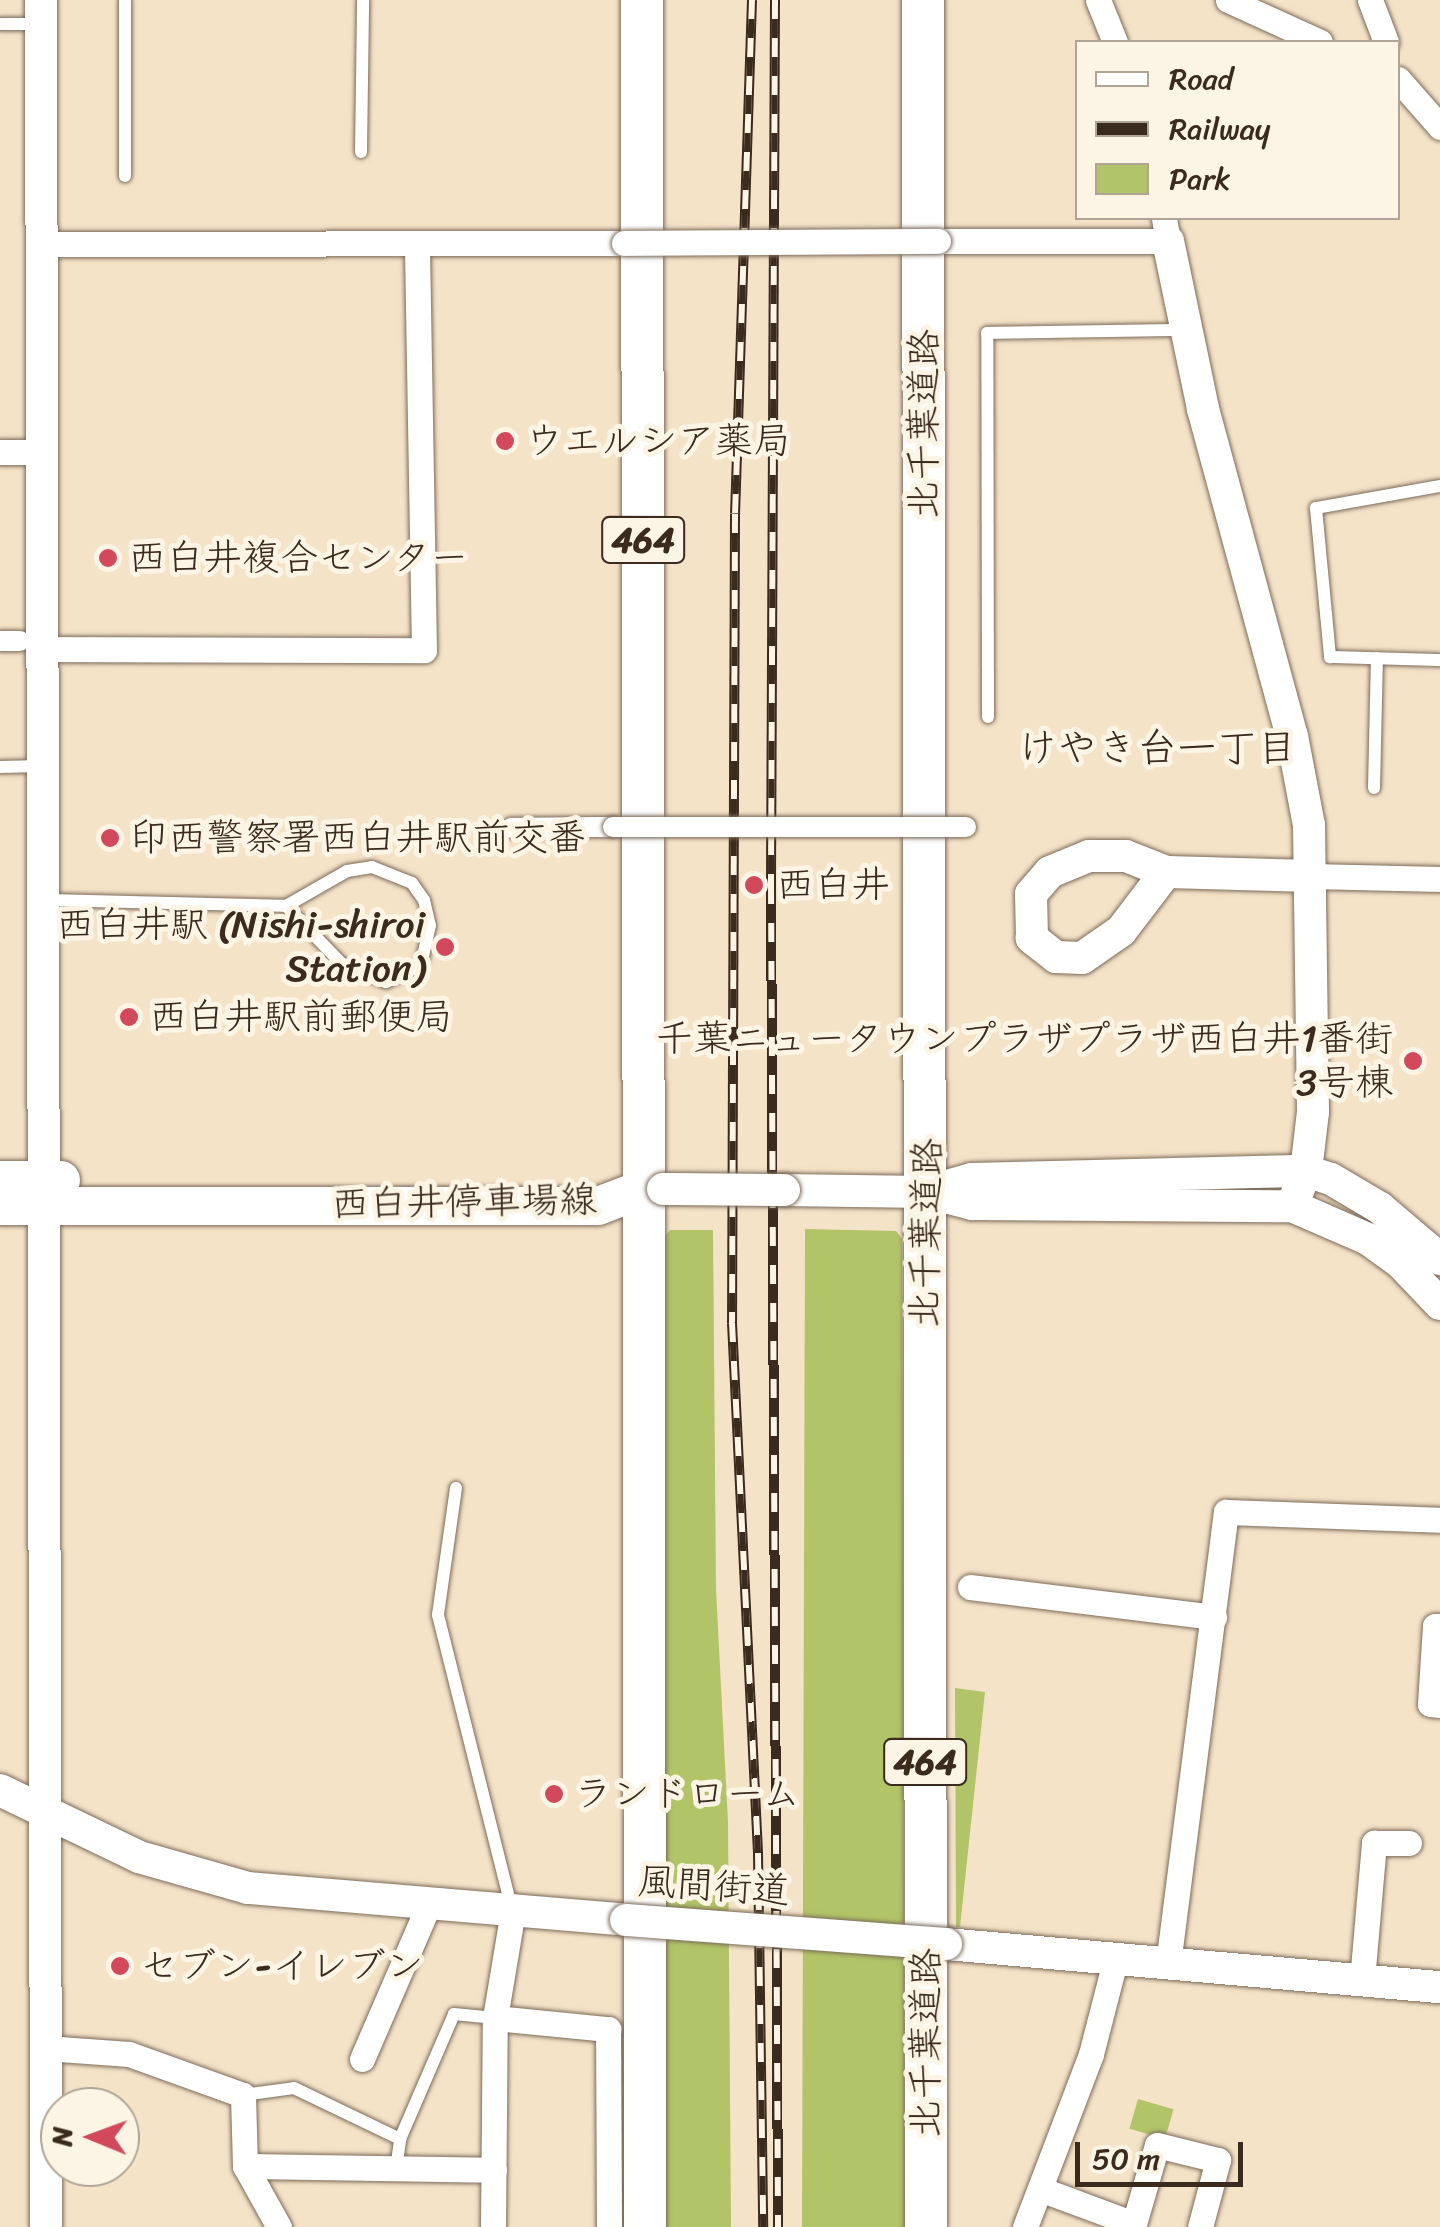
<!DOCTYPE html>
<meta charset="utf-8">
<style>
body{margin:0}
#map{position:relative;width:1440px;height:2227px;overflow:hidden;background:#f5e3c8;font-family:Sriracha,"Klee One",sans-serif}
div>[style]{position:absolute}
.green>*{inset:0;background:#b2c468;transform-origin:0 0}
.roads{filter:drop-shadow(0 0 2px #7c6b5a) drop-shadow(0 0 2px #7c6b5a)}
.service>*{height:12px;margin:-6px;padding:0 6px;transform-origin:6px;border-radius:6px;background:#fff}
.pedestrian>*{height:20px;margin:-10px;padding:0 10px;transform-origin:10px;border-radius:10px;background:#fff}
.minor>*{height:25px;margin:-12.5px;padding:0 12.5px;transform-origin:12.5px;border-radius:12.5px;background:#fff}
.tertiary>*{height:32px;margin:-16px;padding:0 16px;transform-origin:16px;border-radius:16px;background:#fff}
.secondary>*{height:38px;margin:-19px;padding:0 19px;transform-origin:19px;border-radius:19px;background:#fff}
.trunk>*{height:42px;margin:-21px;padding:0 21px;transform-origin:21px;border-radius:21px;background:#fff}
.rail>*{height:10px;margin-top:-5px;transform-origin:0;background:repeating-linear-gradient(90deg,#fcf5e5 0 19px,#3b2a1e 0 38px);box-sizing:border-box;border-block:2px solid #3b2a1e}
.bridges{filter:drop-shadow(0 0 2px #7c6b5a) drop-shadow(0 0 2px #7c6b5a)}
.pedestrian-bridge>*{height:20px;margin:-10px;padding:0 10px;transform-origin:10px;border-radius:10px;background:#fff}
.minor-bridge>*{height:25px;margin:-12.5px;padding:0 12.5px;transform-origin:12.5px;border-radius:12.5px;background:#fff}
.tertiary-bridge>*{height:32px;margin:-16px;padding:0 16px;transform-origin:16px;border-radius:16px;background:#fff}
.dots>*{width:28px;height:28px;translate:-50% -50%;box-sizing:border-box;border:5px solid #fcf5e5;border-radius:50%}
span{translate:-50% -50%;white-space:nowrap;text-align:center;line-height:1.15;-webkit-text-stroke:10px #fcf5e5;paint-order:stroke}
.shield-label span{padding:2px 8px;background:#fcf5e5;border:2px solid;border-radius:8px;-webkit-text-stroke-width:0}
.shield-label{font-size:35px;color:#3b2a1e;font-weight:700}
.street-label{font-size:38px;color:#3b2a1e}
.poi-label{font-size:38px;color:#3b2a1e}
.left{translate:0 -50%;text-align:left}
.right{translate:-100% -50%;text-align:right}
.neighbourhood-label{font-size:40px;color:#3b2a1e}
.legend{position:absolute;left:1075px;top:40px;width:325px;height:180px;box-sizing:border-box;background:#fcf5e5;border:2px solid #afa495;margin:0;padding:12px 18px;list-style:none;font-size:30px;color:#3b2a1e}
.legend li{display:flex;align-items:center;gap:20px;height:50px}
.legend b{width:50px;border:2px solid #afa495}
.north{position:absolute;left:40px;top:2087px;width:100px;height:100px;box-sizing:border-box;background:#fcf5e5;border:2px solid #afa495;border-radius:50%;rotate:271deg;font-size:28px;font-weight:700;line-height:40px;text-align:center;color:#3b2a1e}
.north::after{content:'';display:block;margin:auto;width:35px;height:45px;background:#d1495b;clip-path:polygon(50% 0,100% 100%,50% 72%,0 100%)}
.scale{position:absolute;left:1075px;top:2142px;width:168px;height:45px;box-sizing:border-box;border:5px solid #3b2a1e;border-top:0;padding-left:12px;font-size:30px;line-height:35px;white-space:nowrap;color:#3b2a1e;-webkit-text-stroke:8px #fcf5e5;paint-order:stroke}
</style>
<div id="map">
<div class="green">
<div style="clip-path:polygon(805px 1229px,896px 1231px,902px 1239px,905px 2227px,802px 2227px)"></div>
<div style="clip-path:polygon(670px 1230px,713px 1230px,716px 1589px,728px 1822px,731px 2227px,662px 2227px,659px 1244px)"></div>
<div style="clip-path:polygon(955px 1688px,985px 1692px,960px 1927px,956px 1927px)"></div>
<div style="left:1138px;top:2099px;width:37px;height:31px;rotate:16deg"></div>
</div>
<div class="roads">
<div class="service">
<div style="left:125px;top:0;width:176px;rotate:90deg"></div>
<div style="left:0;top:24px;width:39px"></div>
<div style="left:361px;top:152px;width:152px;rotate:-89.2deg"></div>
<div style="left:1440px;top:486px;width:126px;rotate:169.9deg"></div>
<div style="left:1316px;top:508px;width:150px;rotate:84.6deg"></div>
<div style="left:1330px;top:657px;width:110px;rotate:1.6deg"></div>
<div style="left:988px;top:717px;width:384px;rotate:-90.1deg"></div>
<div style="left:987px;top:333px;width:196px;rotate:-0.9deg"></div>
<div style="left:0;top:767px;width:42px;rotate:-1.4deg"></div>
<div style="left:1374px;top:788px;width:130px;rotate:-88.7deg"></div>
<div style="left:372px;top:867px;width:43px;rotate:21.8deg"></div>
<div style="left:412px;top:883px;width:21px;rotate:55deg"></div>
<div style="left:424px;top:900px;width:26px;rotate:77deg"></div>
<div style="left:430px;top:925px;width:41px;rotate:102.7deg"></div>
<div style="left:421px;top:965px;width:39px;rotate:154deg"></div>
<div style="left:386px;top:982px;width:49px;rotate:-157.1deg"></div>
<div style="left:341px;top:963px;width:79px;rotate:-134deg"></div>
<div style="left:286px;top:906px;width:70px;rotate:-29.8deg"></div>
<div style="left:347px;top:871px;width:25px;rotate:-9deg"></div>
<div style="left:45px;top:900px;width:241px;rotate:1.4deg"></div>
<div style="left:456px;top:1488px;width:128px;rotate:98.1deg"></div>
<div style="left:438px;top:1615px;width:304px;rotate:75.9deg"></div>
<div style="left:243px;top:2095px;width:51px;rotate:-7.8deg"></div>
<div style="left:294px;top:2088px;width:118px;rotate:25.7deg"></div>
<div style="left:396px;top:2169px;width:30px;rotate:-82deg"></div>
<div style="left:400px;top:2139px;width:136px;rotate:-66.6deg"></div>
<div style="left:454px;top:2014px;width:41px;rotate:5.6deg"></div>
</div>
<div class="pedestrian">
<div style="left:0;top:641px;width:20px"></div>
<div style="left:511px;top:828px;width:102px;rotate:-0.6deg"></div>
</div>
<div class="minor">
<div style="left:1098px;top:0;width:45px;rotate:68deg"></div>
<div style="left:1228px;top:0;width:101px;rotate:24.5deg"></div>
<div style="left:1370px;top:0;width:45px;rotate:69.1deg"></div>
<div style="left:1398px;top:79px;width:64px;rotate:48.8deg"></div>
<div style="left:938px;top:241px;width:230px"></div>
<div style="left:1168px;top:241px;width:23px;rotate:-100deg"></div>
<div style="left:42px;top:244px;width:582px;rotate:-0.1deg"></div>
<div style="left:0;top:452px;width:43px"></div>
<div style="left:44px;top:649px;width:380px;rotate:0.2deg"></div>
<div style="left:424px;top:650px;width:406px;rotate:-91deg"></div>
<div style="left:1312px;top:876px;width:128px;rotate:1.3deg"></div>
<div style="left:970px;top:1587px;width:246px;rotate:7deg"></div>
<div style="left:1440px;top:1626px;width:5px;rotate:180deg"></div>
<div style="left:1435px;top:1626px;width:78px;rotate:93.7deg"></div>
<div style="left:1430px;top:1704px;width:10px;rotate:6deg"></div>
<div style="left:1168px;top:1964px;width:456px;rotate:-82.7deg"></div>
<div style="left:1226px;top:1512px;width:214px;rotate:2.1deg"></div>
<div style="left:1362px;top:1980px;width:138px;rotate:-85deg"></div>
<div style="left:1374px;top:1843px;width:35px"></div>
<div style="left:495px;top:2018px;width:114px;rotate:5.6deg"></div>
<div style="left:608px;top:2029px;width:198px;rotate:89.7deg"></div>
<div style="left:46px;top:2048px;width:83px;rotate:4.1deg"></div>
<div style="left:129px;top:2054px;width:121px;rotate:19.8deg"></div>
<div style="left:243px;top:2095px;width:71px;rotate:88.4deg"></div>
<div style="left:245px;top:2166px;width:70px;rotate:60.9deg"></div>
<div style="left:362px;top:2059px;width:169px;rotate:-66.6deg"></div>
<div style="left:245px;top:2166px;width:249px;rotate:0.9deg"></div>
<div style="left:1040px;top:2189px;width:100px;rotate:20.4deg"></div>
<div style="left:1134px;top:2224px;width:82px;rotate:-73.8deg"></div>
<div style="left:1157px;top:2145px;width:63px;rotate:13.8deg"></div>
<div style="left:1218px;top:2160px;width:69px;rotate:105deg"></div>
<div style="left:493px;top:2227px;width:209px;rotate:-89.5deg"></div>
<div style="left:495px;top:2018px;width:109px;rotate:-80.5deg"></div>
<div style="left:1025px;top:2227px;width:185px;rotate:-69.1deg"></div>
<div style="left:1091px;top:2054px;width:96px;rotate:-75.5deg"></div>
</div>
<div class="tertiary">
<div style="left:41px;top:0;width:2227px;rotate:89.87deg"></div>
<div style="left:1168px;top:241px;width:172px;rotate:78.2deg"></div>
<div style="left:1203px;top:409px;width:339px;rotate:74.8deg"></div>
<div style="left:1292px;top:736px;width:91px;rotate:79.2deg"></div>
<div style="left:1309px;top:825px;width:287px;rotate:89.2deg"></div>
<div style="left:1313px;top:1112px;width:59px;rotate:96.8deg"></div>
<div style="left:1306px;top:1171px;width:38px;rotate:112deg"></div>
<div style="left:1166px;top:872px;width:74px;rotate:127.3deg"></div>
<div style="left:1121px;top:931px;width:47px;rotate:145.3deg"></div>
<div style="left:1082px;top:958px;width:26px;rotate:-178deg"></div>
<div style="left:1056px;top:957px;width:31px;rotate:-142deg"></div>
<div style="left:1032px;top:938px;width:44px;rotate:-91.3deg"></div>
<div style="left:1031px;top:894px;width:29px;rotate:-49deg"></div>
<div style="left:1050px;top:872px;width:42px;rotate:-22.3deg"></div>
<div style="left:1089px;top:856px;width:37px"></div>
<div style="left:1126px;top:856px;width:43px;rotate:21.8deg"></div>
<div style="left:1166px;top:872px;width:146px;rotate:1.6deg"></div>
<div style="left:784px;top:1190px;width:142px;rotate:0.8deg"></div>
<div style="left:926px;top:1192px;width:48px;rotate:14.6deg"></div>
<div style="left:972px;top:1204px;width:320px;rotate:0.4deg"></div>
<div style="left:1292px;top:1206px;width:83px;rotate:23.5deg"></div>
<div style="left:1368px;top:1239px;width:39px;rotate:36deg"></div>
<div style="left:1400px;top:1262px;width:58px;rotate:46.4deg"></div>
<div style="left:926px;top:1192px;width:48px;rotate:-15.8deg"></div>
<div style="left:972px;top:1179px;width:334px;rotate:-1.4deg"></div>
<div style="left:1306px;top:1171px;width:26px;rotate:18deg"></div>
<div style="left:1331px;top:1179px;width:57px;rotate:30.6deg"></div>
<div style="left:1380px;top:1208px;width:79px;rotate:40.4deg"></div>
<div style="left:0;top:1790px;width:154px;rotate:25.7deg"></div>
<div style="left:139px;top:1857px;width:113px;rotate:15.9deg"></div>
<div style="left:248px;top:1888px;width:379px;rotate:4.8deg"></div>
<div style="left:946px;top:1944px;width:496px;rotate:5deg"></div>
</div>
<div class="secondary">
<div style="left:0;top:1180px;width:61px"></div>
<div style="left:0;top:1206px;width:598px"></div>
<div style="left:598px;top:1206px;width:48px;rotate:-20.7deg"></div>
</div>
<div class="trunk">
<div style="left:642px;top:0;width:2227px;rotate:89.92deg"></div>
<div style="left:923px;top:0;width:2227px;rotate:89.92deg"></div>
</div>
</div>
<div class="rail">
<div style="left:752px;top:0;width:514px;rotate:91.89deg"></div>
<div style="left:735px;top:514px;width:809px;rotate:90.21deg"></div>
<div style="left:732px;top:1323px;width:531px;rotate:87.19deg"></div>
<div style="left:758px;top:1853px;width:374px;rotate:89.2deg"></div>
<div style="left:775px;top:0;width:885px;rotate:90.26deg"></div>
<div style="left:771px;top:885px;width:1342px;rotate:89.7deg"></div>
</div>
<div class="bridges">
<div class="pedestrian-bridge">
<div style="left:613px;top:827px;width:353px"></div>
</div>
<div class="minor-bridge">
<div style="left:624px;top:243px;width:314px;rotate:-0.4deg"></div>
</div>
<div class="tertiary-bridge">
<div style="left:663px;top:1189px;width:121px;rotate:0.5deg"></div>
<div style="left:626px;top:1920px;width:321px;rotate:4.3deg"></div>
</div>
</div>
<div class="dots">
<div style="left:505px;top:441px;background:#d1495b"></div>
<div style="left:108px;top:558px;background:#d1495b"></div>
<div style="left:110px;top:838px;background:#d1495b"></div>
<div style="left:754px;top:885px;background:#d1495b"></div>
<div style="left:445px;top:947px;background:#d1495b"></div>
<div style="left:129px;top:1017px;background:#d1495b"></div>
<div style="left:1413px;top:1061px;background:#d1495b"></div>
<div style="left:554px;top:1794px;background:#d1495b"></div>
<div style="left:120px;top:1966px;background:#d1495b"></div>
</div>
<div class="shield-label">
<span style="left:643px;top:540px">464</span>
<span style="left:925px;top:1762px">464</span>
</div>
<div class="street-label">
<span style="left:924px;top:424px;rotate:-90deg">北千葉道路</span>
<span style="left:464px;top:1202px;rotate:-1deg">西白井停車場線</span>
<span style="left:926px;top:1233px;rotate:-89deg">北千葉道路</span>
<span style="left:714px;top:1886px;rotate:4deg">風間街道</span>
<span style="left:926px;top:2043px;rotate:-90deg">北千葉道路</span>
</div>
<div class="poi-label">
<span class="left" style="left:525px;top:441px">ウエルシア薬局</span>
<span class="left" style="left:128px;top:558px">西白井複合センター</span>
<span class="left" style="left:130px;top:838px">印西警察署西白井駅前交番</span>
<span class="left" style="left:776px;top:885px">西白井</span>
<span class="right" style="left:425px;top:947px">西白井駅 (Nishi-shiroi<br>Station)</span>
<span class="left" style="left:149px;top:1017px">西白井駅前郵便局</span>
<span class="right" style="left:1393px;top:1061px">千葉ニュータウンプラザプラザ西白井1番街<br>3号棟</span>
<span class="left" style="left:574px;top:1794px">ランドローム</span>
<span class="left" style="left:140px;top:1966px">セブン-イレブン</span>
</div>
<div class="neighbourhood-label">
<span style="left:1157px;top:748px">けやき台一丁目</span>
</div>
<ul class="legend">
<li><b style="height:12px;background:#fff"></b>Road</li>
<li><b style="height:12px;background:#3b2a1e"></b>Railway</li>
<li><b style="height:28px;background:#b2c468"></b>Park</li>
</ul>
<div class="north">N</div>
<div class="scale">50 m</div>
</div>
